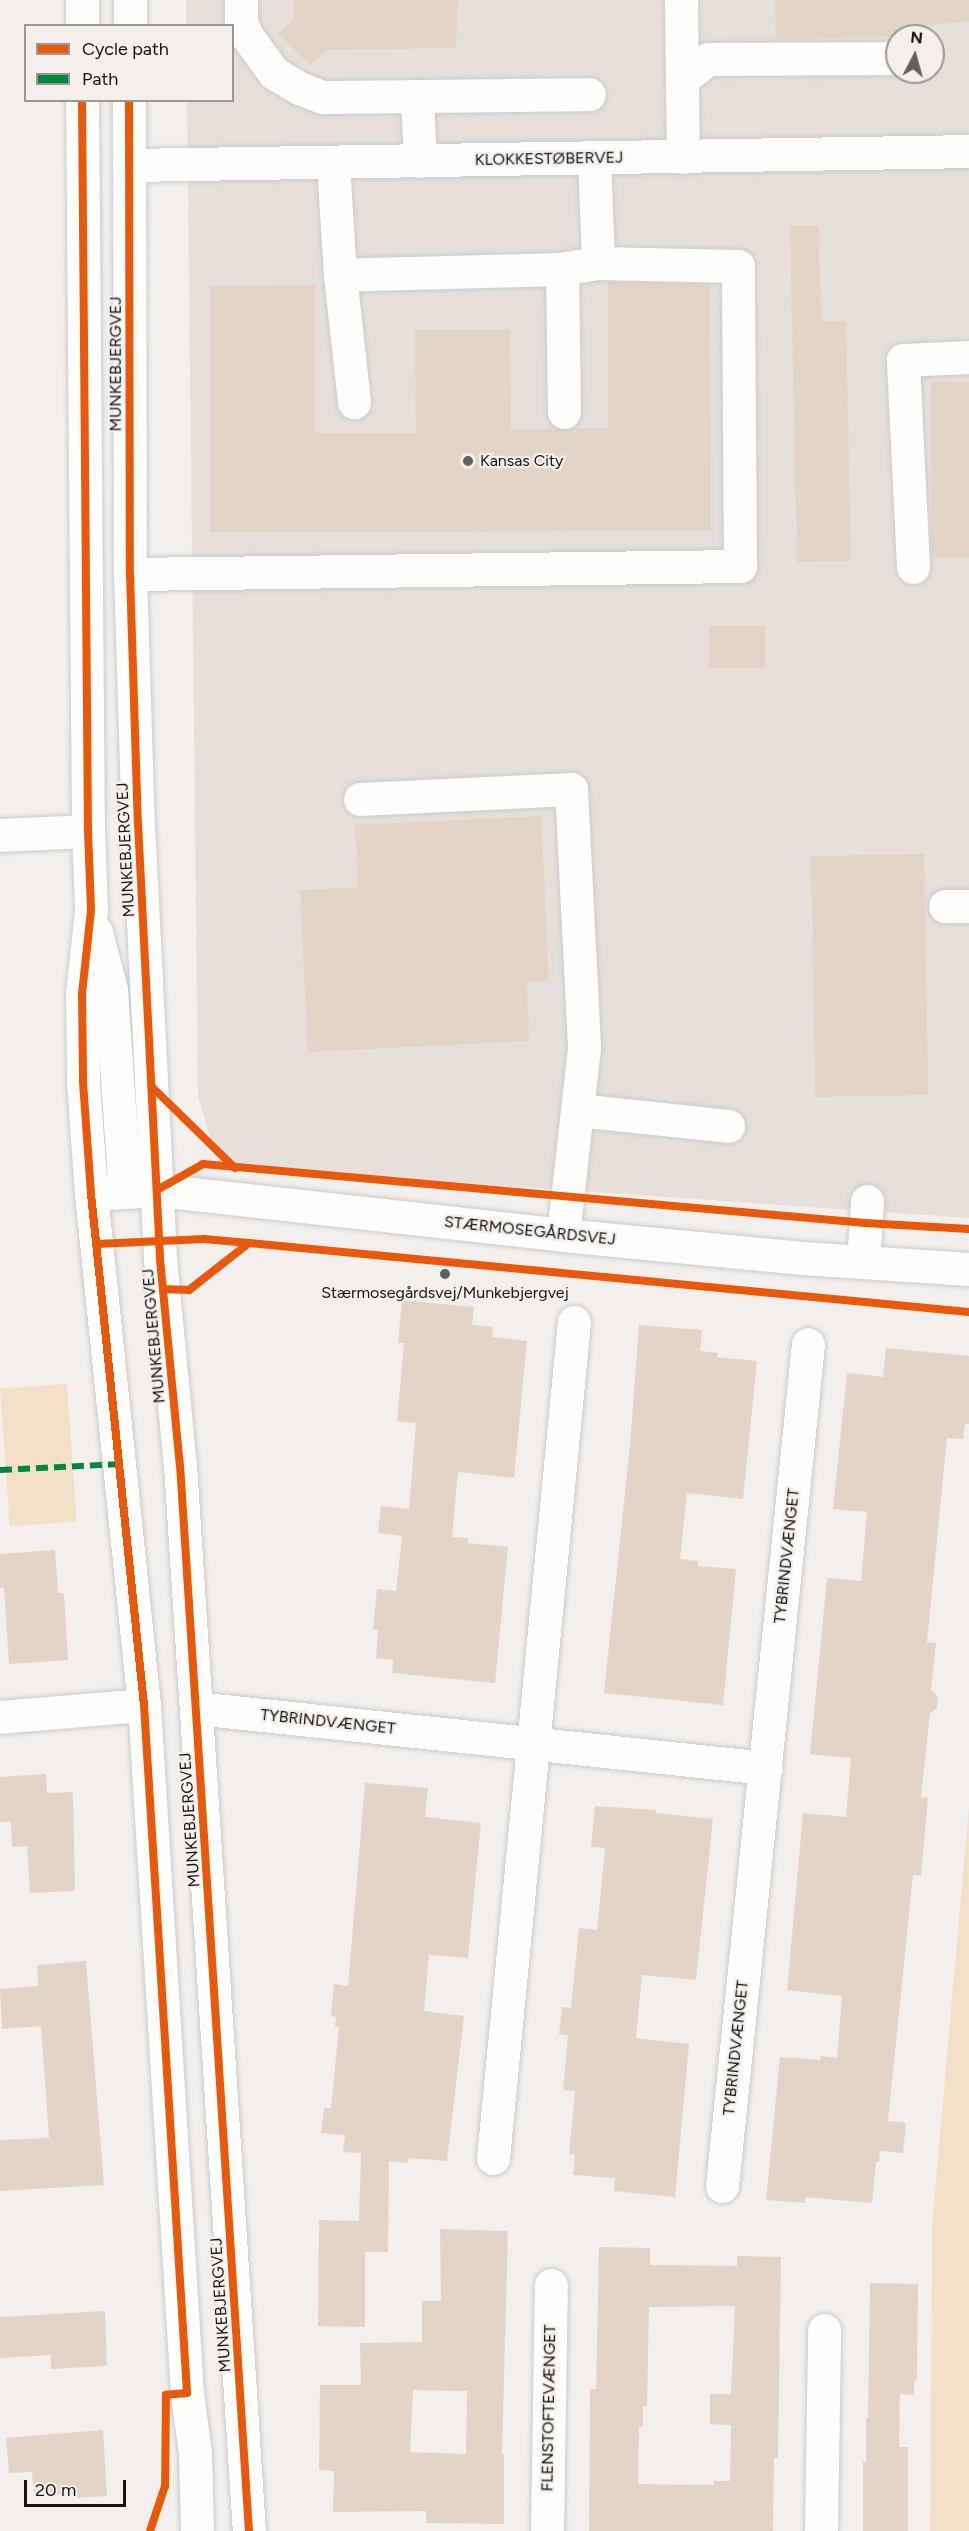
<!DOCTYPE html>
<meta charset="utf-8">
<style>
body{margin:0}
#map{position:relative;width:969px;height:2531px;overflow:hidden;background:#f2efed;font-family:Figtree,sans-serif}
div>[style]{position:absolute}
.built>*{inset:0;background:#e7e0da}
.green>*{inset:0;background:#f4dfc9;transform-origin:0 0}
.building>*{inset:0;background:#e2d5c8;transform-origin:0 0}
.roads{filter:drop-shadow(0 0 2px #cccac8) drop-shadow(0 0 2px #cccac8)}
.minor>*{height:33px;margin:-16.5px;padding:0 16.5px;transform-origin:16.5px;border-radius:16.5px;background:#fdfdfc}
.quiet>*{height:6px;margin-top:-3px;transform-origin:0;background:repeating-linear-gradient(90deg,#00873e 0 12px,transparent 0 18px)}
.cycleway>*{height:8px;margin:-4px;padding:0 4px;transform-origin:4px;border-radius:4px;background:#e8590c}
.dots>*{width:16px;height:16px;translate:-50% -50%;box-sizing:border-box;border:3px solid #f4efeb;border-radius:50%}
span{translate:-50% -50%;white-space:nowrap;text-align:center;line-height:1.15;-webkit-text-stroke:4.5px #f4efeb;paint-order:stroke}
.street-label{font-size:16px;color:#151312}
.poi-label{font-size:16px;color:#151312}
.left{translate:0 -50%;text-align:left}
.legend{position:absolute;left:24px;top:24px;width:210px;height:78px;box-sizing:border-box;background:#f4efeb;border:2px solid #9b9794;margin:0;padding:8px 10px;list-style:none;font-size:18px;color:#151312}
.legend li{display:flex;align-items:center;gap:12px;height:30px}
.legend b{width:30px;border:2px solid #9b9794}
.north{position:absolute;left:885px;top:24px;width:60px;height:60px;box-sizing:border-box;background:#f4efeb;border:2px solid #9b9794;border-radius:50%;rotate:6deg;font-size:16px;font-weight:700;line-height:24px;text-align:center;color:#151312}
.north::after{content:'';display:block;margin:auto;width:21px;height:27px;background:#62605f;clip-path:polygon(50% 0,100% 100%,50% 72%,0 100%)}
.scale{position:absolute;left:24px;top:2480px;width:102px;height:27px;box-sizing:border-box;border:3px solid #151312;border-top:0;padding-left:8px;font-size:18px;line-height:21px;white-space:nowrap;color:#151312;-webkit-text-stroke:4px #f4efeb;paint-order:stroke}
</style>
<div id="map">
<div class="built">
<div style="clip-path:polygon(evenodd,186px 0,969px 0,969px 1218px,219px 1166px,198px 1097px,187px 101px,232px 100px,232px 26px,186px 25px,186px 0,897px 36px,933px 36px,933px 72px,897px 72px,897px 36px)"></div>
</div>
<div class="green">
<div style="left:67px;top:1384px;width:138px;height:67px;rotate:86deg"></div>
<div style="clip-path:polygon(969px 1806px,969px 2531px,930px 2531px,932px 2226px)"></div>
</div>
<div class="building">
<div style="clip-path:polygon(294px 0,458px 0,456px 48px,327px 50px,310px 65px,278px 34px,294px 18px)"></div>
<div style="clip-path:polygon(775px 0,969px 0,969px 21px,924px 26px,924px 36px,776px 39px)"></div>
<div style="clip-path:polygon(790px 226px,819px 226px,821px 321px,846px 321px,851px 561px,797px 562px)"></div>
<div style="clip-path:polygon(608px 282px,710px 284px,711px 531px,210px 532px,210px 286px,315px 285px,315px 433px,416px 433px,415px 330px,510px 330px,511px 429px,608px 428px)"></div>
<div style="left:931px;top:382px;width:38px;height:175px"></div>
<div style="left:765px;top:626px;width:42px;height:56px;rotate:90deg"></div>
<div style="clip-path:polygon(541px 816px,549px 981px,527px 982px,529px 1041px,308px 1052px,300px 890px,358px 887px,355px 825px)"></div>
<div style="left:924px;top:854px;width:241px;height:113px;rotate:89deg"></div>
<div style="clip-path:polygon(402px 1300px,474px 1307px,472px 1325px,493px 1327px,492px 1337px,527px 1341px,514px 1478px,458px 1472px,452px 1537px,468px 1538px,468px 1543px,508px 1547px,495px 1683px,392px 1673px,393px 1660px,376px 1658px,378px 1630px,373px 1630px,377px 1589px,396px 1591px,402px 1536px,378px 1533px,381px 1506px,409px 1509px,416px 1423px,397px 1421px,404px 1343px,398px 1343px)"></div>
<div style="clip-path:polygon(639px 1325px,702px 1330px,700px 1351px,718px 1353px,717px 1357px,757px 1361px,743px 1499px,687px 1493px,680px 1559px,698px 1561px,698px 1566px,736px 1569px,723px 1705px,604px 1693px,630px 1445px)"></div>
<div style="clip-path:polygon(886px 1348px,969px 1356px,969px 1424px,965px 1423px,963px 1439px,947px 1438px,927px 1642px,936px 1643px,931px 1690px,938px 1697px,937px 1708px,930px 1714px,921px 1797px,928px 1798px,921px 1876px,913px 1875px,888px 2121px,906px 2123px,903px 2153px,880px 2151px,879px 2162px,876px 2162px,872px 2203px,805px 2197px,805px 2203px,766px 2200px,780px 2057px,820px 2060px,821px 2056px,837px 2058px,842px 1996px,787px 1990px,803px 1813px,846px 1817px,851px 1758px,810px 1754px,827px 1578px,861px 1581px,867px 1512px,833px 1509px,847px 1373px,883px 1377px)"></div>
<div style="clip-path:polygon(55px 1550px,58px 1593px,64px 1593px,68px 1660px,9px 1664px,4px 1588px,0 1588px,0 1554px)"></div>
<div style="clip-path:polygon(46px 1774px,47px 1793px,73px 1792px,75px 1891px,30px 1893px,27px 1846px,12px 1847px,11px 1822px,0 1822px,0 1777px)"></div>
<div style="clip-path:polygon(365px 1783px,428px 1788px,425px 1817px,481px 1823px,477px 1863px,468px 1958px,429px 1955px,424px 2011px,464px 2016px,447px 2161px,409px 2158px,408px 2163px,389px 2161px,388px 2252px,365px 2252px,365px 2327px,318px 2326px,319px 2220px,359px 2221px,361px 2153px,343px 2152px,345px 2135px,321px 2133px,324px 2108px,331px 2108px,339px 2027px,335px 2027px,336px 2017px,331px 2016px,334px 1984px,348px 1986px)"></div>
<div style="clip-path:polygon(595px 1806px,656px 1810px,656px 1813px,713px 1819px,696px 1980px,642px 1975px,636px 2038px,689px 2044px,675px 2197px,614px 2191px,615px 2178px,573px 2175px,575px 2155px,569px 2154px,575px 2091px,563px 2090px,568px 2035px,559px 2034px,562px 2007px,571px 2008px,579px 1928px,597px 1930px,605px 1848px,591px 1847px)"></div>
<div style="clip-path:polygon(86px 1961px,104px 2185px,0 2191px,0 2140px,49px 2138px,41px 2026px,2px 2029px,0 1989px,38px 1986px,37px 1965px)"></div>
<div style="clip-path:polygon(evenodd,440px 2229px,508px 2231px,502px 2454px,504px 2454px,504px 2524px,426px 2523px,426px 2511px,333px 2512px,334px 2471px,319px 2470px,320px 2385px,361px 2385px,360px 2343px,422px 2342px,422px 2301px,441px 2301px,440px 2229px,413px 2390px,467px 2391px,466px 2454px,410px 2452px,413px 2390px)"></div>
<div style="clip-path:polygon(evenodd,599px 2247px,650px 2248px,650px 2265px,737px 2266px,737px 2256px,781px 2257px,778px 2458px,774px 2458px,773px 2531px,589px 2531px,590px 2389px,596px 2389px,599px 2247px,735px 2306px,731px 2394px,710px 2394px,710px 2424px,731px 2425px,730px 2481px,714px 2481px,714px 2485px,638px 2484px,639px 2427px,643px 2427px,643px 2406px,647px 2406px,649px 2307px,735px 2306px)"></div>
<div style="clip-path:polygon(870px 2283px,918px 2284px,917px 2380px,914px 2381px,914px 2395px,900px 2394px,899px 2447px,908px 2447px,908px 2531px,863px 2531px,863px 2462px,866px 2462px,866px 2418px,868px 2418px)"></div>
<div style="clip-path:polygon(105px 2311px,107px 2366px,51px 2369px,51px 2355px,0 2358px,0 2317px)"></div>
<div style="clip-path:polygon(103px 2430px,107px 2496px,75px 2498px,75px 2493px,34px 2496px,32px 2472px,9px 2473px,6px 2438px)"></div>
</div>
<div class="roads">
<div class="minor">
<div style="left:82px;top:0;width:26px;rotate:90deg"></div>
<div style="left:241px;top:0;width:22px;rotate:90deg"></div>
<div style="left:241px;top:22px;width:15px;rotate:67deg"></div>
<div style="left:247px;top:36px;width:46px;rotate:53.9deg"></div>
<div style="left:274px;top:73px;width:29px;rotate:31deg"></div>
<div style="left:299px;top:88px;width:26px;rotate:21deg"></div>
<div style="left:323px;top:97px;width:266px;rotate:-0.6deg"></div>
<div style="left:681px;top:0;width:157px;rotate:89.3deg"></div>
<div style="left:130px;top:26px;width:26px;rotate:-90deg"></div>
<div style="left:683px;top:78px;width:31px;rotate:-37deg"></div>
<div style="left:708px;top:59px;width:189px;rotate:-0.3deg"></div>
<div style="left:417px;top:97px;width:64px;rotate:87.3deg"></div>
<div style="left:82px;top:100px;width:731px;rotate:89.53deg"></div>
<div style="left:88px;top:831px;width:79px;rotate:87.8deg"></div>
<div style="left:91px;top:910px;width:84px;rotate:96.1deg"></div>
<div style="left:82px;top:994px;width:88px;rotate:89.3deg"></div>
<div style="left:83px;top:1082px;width:112px;rotate:85.9deg"></div>
<div style="left:91px;top:1194px;width:514px;rotate:84.08deg"></div>
<div style="left:144px;top:1705px;width:689px;rotate:86.42deg"></div>
<div style="left:187px;top:2393px;width:61px;rotate:82.4deg"></div>
<div style="left:195px;top:2453px;width:78px;rotate:88.5deg"></div>
<div style="left:129px;top:100px;width:474px;rotate:89.9deg"></div>
<div style="left:130px;top:574px;width:249px;rotate:88.2deg"></div>
<div style="left:138px;top:823px;width:437px;rotate:87.1deg"></div>
<div style="left:160px;top:1259px;width:207px;rotate:84.5deg"></div>
<div style="left:180px;top:1465px;width:1068px;rotate:86.3deg"></div>
<div style="left:594px;top:158px;width:105px;rotate:87.8deg"></div>
<div style="left:129px;top:165px;width:840px;rotate:-0.95deg"></div>
<div style="left:562px;top:269px;width:143px;rotate:89.2deg"></div>
<div style="left:340px;top:275px;width:128px;rotate:83.7deg"></div>
<div style="left:913px;top:567px;width:207px;rotate:-92.8deg"></div>
<div style="left:903px;top:360px;width:66px;rotate:-2.6deg"></div>
<div style="left:130px;top:574px;width:610px;rotate:-0.75deg"></div>
<div style="left:740px;top:566px;width:300px;rotate:-90.4deg"></div>
<div style="left:738px;top:266px;width:140px;rotate:-178.8deg"></div>
<div style="left:598px;top:263px;width:36px;rotate:171deg"></div>
<div style="left:562px;top:269px;width:222px;rotate:178.5deg"></div>
<div style="left:340px;top:275px;width:112px;rotate:-93.6deg"></div>
<div style="left:360px;top:799px;width:211px;rotate:-2.7deg"></div>
<div style="left:571px;top:789px;width:259px;rotate:87.1deg"></div>
<div style="left:584px;top:1048px;width:188px;rotate:96.4deg"></div>
<div style="left:0;top:835px;width:88px;rotate:-2.6deg"></div>
<div style="left:945px;top:906px;width:24px"></div>
<div style="left:96px;top:932px;width:60px;rotate:75.5deg"></div>
<div style="left:111px;top:990px;width:189px;rotate:86.1deg"></div>
<div style="left:124px;top:1179px;width:35px;rotate:18deg"></div>
<div style="left:577px;top:1110px;width:152px;rotate:6deg"></div>
<div style="left:91px;top:1194px;width:66px;rotate:-3.5deg"></div>
<div style="left:157px;top:1190px;width:408px;rotate:6.3deg"></div>
<div style="left:563px;top:1235px;width:240px;rotate:5.5deg"></div>
<div style="left:802px;top:1258px;width:167px;rotate:3.8deg"></div>
<div style="left:863px;top:1262px;width:61px;rotate:-86.2deg"></div>
<div style="left:196px;top:1708px;width:573px;rotate:6.01deg"></div>
<div style="left:0;top:1717px;width:144px;rotate:-4.8deg"></div>
<div style="left:493px;top:2158px;width:840px;rotate:-84.47deg"></div>
<div style="left:722px;top:2186px;width:846px;rotate:-84.17deg"></div>
<div style="left:547px;top:2531px;width:246px;rotate:-89.1deg"></div>
<div style="left:821px;top:2531px;width:201px;rotate:-89.1deg"></div>
</div>
</div>
<div class="quiet">
<div style="left:0;top:1470px;width:121px;rotate:-2.8deg"></div>
</div>
<div class="cycleway">
<div style="left:82px;top:100px;width:731px;rotate:89.53deg"></div>
<div style="left:88px;top:831px;width:79px;rotate:87.8deg"></div>
<div style="left:91px;top:910px;width:84px;rotate:96.1deg"></div>
<div style="left:82px;top:994px;width:88px;rotate:89.3deg"></div>
<div style="left:83px;top:1082px;width:112px;rotate:85.9deg"></div>
<div style="left:91px;top:1194px;width:514px;rotate:84.08deg"></div>
<div style="left:144px;top:1705px;width:689px;rotate:86.42deg"></div>
<div style="left:187px;top:2393px;width:21px;rotate:175deg"></div>
<div style="left:166px;top:2395px;width:91px;rotate:90.6deg"></div>
<div style="left:165px;top:2486px;width:47px;rotate:108.4deg"></div>
<div style="left:129px;top:100px;width:474px;rotate:89.9deg"></div>
<div style="left:130px;top:574px;width:249px;rotate:88.2deg"></div>
<div style="left:138px;top:823px;width:437px;rotate:87.1deg"></div>
<div style="left:160px;top:1259px;width:207px;rotate:84.5deg"></div>
<div style="left:180px;top:1465px;width:1068px;rotate:86.3deg"></div>
<div style="left:152px;top:1087px;width:116px;rotate:44.3deg"></div>
<div style="left:157px;top:1190px;width:53px;rotate:-29.5deg"></div>
<div style="left:203px;top:1164px;width:665px;rotate:5.09deg"></div>
<div style="left:865px;top:1223px;width:104px;rotate:3.3deg"></div>
<div style="left:97px;top:1244px;width:107px;rotate:-2.7deg"></div>
<div style="left:204px;top:1239px;width:45px;rotate:5.1deg"></div>
<div style="left:163px;top:1289px;width:26px;rotate:2deg"></div>
<div style="left:189px;top:1290px;width:76px;rotate:-38.1deg"></div>
<div style="left:249px;top:1243px;width:723px;rotate:5.47deg"></div>
</div>
<div class="dots">
<div style="left:468px;top:461px;background:#62605f"></div>
<div style="left:445px;top:1274px;background:#62605f"></div>
</div>
<div class="street-label">
<span style="left:549px;top:159px;rotate:-1deg">KLOKKESTØBERVEJ</span>
<span style="left:116px;top:364px;rotate:-90deg">MUNKEBJERGVEJ</span>
<span style="left:126px;top:850px;rotate:-93deg">MUNKEBJERGVEJ</span>
<span style="left:530px;top:1231px;rotate:6deg">STÆRMOSEGÅRDSVEJ</span>
<span style="left:154px;top:1336px;rotate:-95deg">MUNKEBJERGVEJ</span>
<span style="left:787px;top:1556px;rotate:-84deg">TYBRINDVÆNGET</span>
<span style="left:328px;top:1722px;rotate:6deg">TYBRINDVÆNGET</span>
<span style="left:190px;top:1820px;rotate:-94deg">MUNKEBJERGVEJ</span>
<span style="left:736px;top:2048px;rotate:-84deg">TYBRINDVÆNGET</span>
<span style="left:221px;top:2305px;rotate:-94deg">MUNKEBJERGVEJ</span>
<span style="left:549px;top:2408px;rotate:-89deg">FLENSTOFTEVÆNGET</span>
</div>
<div class="poi-label">
<span class="left" style="left:480px;top:461px">Kansas City</span>
<span style="left:445px;top:1293px">Stærmosegårdsvej/Munkebjergvej</span>
</div>
<ul class="legend">
<li><b style="height:8px;background:#e8590c"></b>Cycle path</li>
<li><b style="height:8px;background:#00873e"></b>Path</li>
</ul>
<div class="north">N</div>
<div class="scale">20 m</div>
</div>
